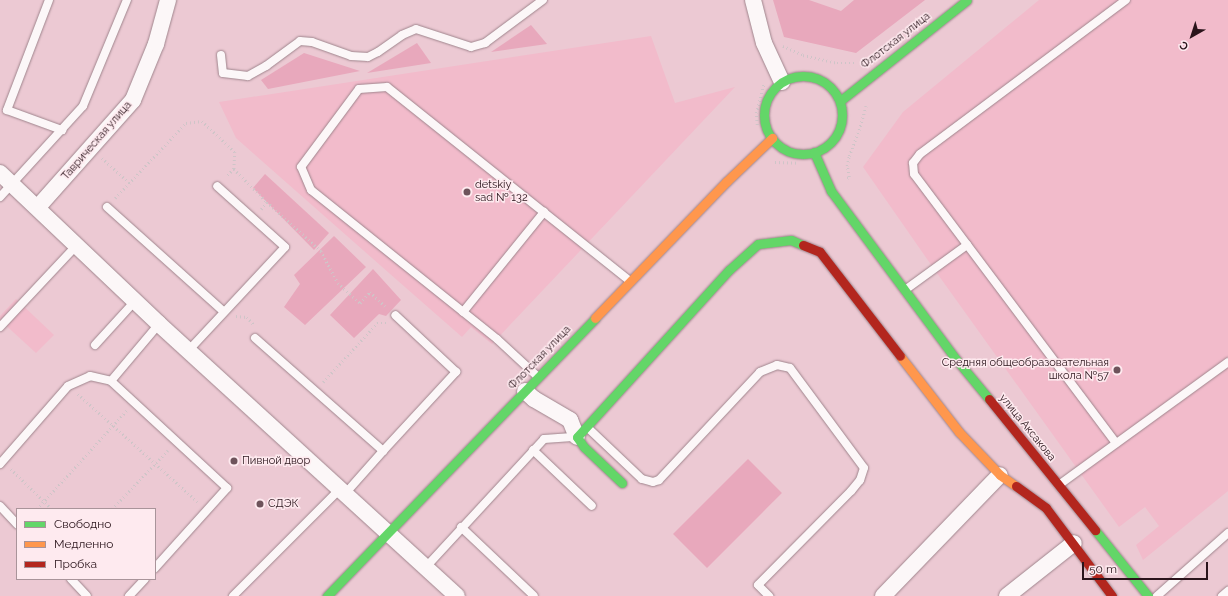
<!DOCTYPE html>
<meta charset="utf-8">
<style>
body{margin:0}
#map{position:relative;width:1228px;height:596px;overflow:hidden;background:#ecc9d3;font-family:Raleway,sans-serif}
div>[style]{position:absolute}
.built>*{inset:0;background:#f2bbcb}
.green>*{inset:0;background:#e8a8bc;transform-origin:0 0}
.path>*{height:2.5px;margin-top:-1.25px;transform-origin:0;background:repeating-linear-gradient(90deg,#cfc5c8 0 1px,transparent 0 4px)}
.roads{filter:drop-shadow(0 0 1px #9f858d) drop-shadow(0 0 1px #9f858d)}
.lane>*{height:8px;margin:-4px;padding:0 4px;transform-origin:4px;border-radius:4px;background:#fcf7f8}
.street>*{height:16px;margin:-8px;padding:0 8px;transform-origin:8px;border-radius:8px;background:#fcf7f8}
.fast>*{height:9px;margin:-4.5px;padding:0 4.5px;transform-origin:4.5px;border-radius:4.5px;background:#63d668}
.fast>.ring{margin:-4.5px;padding:0;box-sizing:content-box;background:none;border:9px solid #63d668;border-radius:50%}
.slow>*{height:9px;margin:-4.5px;padding:0 4.5px;transform-origin:4.5px;border-radius:4.5px;background:#ff974d}
.jam>*{height:9px;margin:-4.5px;padding:0 4.5px;transform-origin:4.5px;border-radius:4.5px;background:#b3261e}
.dots>*{width:11px;height:11px;translate:-50% -50%;box-sizing:border-box;border:2px solid #feeaef;border-radius:50%}
span{translate:-50% -50%;white-space:nowrap;text-align:center;line-height:1.15;-webkit-text-stroke:3px #feeaef;paint-order:stroke}
.street-label{font-size:11px;color:#2a141b}
.poi-label{font-size:11px;color:#2a141b}
.left{translate:0 -50%;text-align:left}
.right{translate:-100% -50%;text-align:right}
.legend{position:absolute;left:16px;top:508px;width:140px;height:72px;box-sizing:border-box;background:#feeaef;border:1px solid #a9949a;margin:0;padding:5px 7px;list-style:none;font-size:12px;color:#2a141b}
.legend li{display:flex;align-items:center;gap:8px;height:20px}
.legend b{width:20px;border:1px solid #a9949a}
.north{position:absolute;left:1172px;top:16px;width:40px;height:40px;-webkit-text-stroke:3px #feeaef;paint-order:stroke;rotate:219deg;font-size:11px;font-weight:700;line-height:16px;text-align:center;color:#2a141b}
.north::after{content:'';display:block;margin:auto;width:14px;height:18px;background:#2a141b;clip-path:polygon(50% 0,100% 100%,50% 72%,0 100%)}
.scale{position:absolute;left:1082px;top:562px;width:126px;height:18px;box-sizing:border-box;border:2px solid #2a141b;border-top:0;padding-left:5px;font-size:12px;line-height:14px;white-space:nowrap;color:#2a141b;-webkit-text-stroke:3px #feeaef;paint-order:stroke}
</style>
<div id="map">
<div class="built">
<div style="clip-path:polygon(1039px 0,1228px 0,1228px 491px,1143px 560px,1136px 545px,1159px 526px,1145px 507px,1119px 527px,934px 269px,863px 167px,903px 112px)"></div>
<div style="clip-path:polygon(651px 36px,675px 103px,735px 87px,492px 344px,471px 327px,462px 337px,389px 273px,236px 138px,219px 102px)"></div>
<div style="clip-path:polygon(16px 299px,54px 335px,36px 353px,0 320px,0 316px)"></div>
</div>
<div class="green">
<div style="clip-path:polygon(773px 0,809px 0,841px 11px,854px 0,925px 0,856px 53px,784px 37px)"></div>
<div style="clip-path:polygon(531px 25px,547px 44px,491px 52px)"></div>
<div style="clip-path:polygon(417px 43px,431px 63px,367px 73px)"></div>
<div style="clip-path:polygon(304px 53px,360px 71px,268px 89px,261px 80px)"></div>
<div style="clip-path:polygon(265px 174px,329px 233px,314px 250px,253px 188px)"></div>
<div style="clip-path:polygon(334px 236px,366px 267px,305px 325px,284px 307px,300px 284px,294px 275px)"></div>
<div style="clip-path:polygon(373px 269px,401px 300px,386px 316px,379px 314px,354px 338px,330px 315px)"></div>
<div style="left:748px;top:459px;width:48px;height:106px;rotate:45deg"></div>
</div>
<div class="path">
<div style="left:783px;top:46px;width:22px;rotate:24deg"></div>
<div style="left:803px;top:55px;width:35px;rotate:13deg"></div>
<div style="left:837px;top:63px;width:18px"></div>
<div style="left:757px;top:125px;width:12px;rotate:-95deg"></div>
<div style="left:756px;top:113px;width:31px;rotate:-75deg"></div>
<div style="left:102px;top:158px;width:38px;rotate:42deg"></div>
<div style="left:775px;top:162px;width:23px;rotate:2deg"></div>
<div style="left:234px;top:169px;width:47px;rotate:45deg"></div>
<div style="left:267px;top:202px;width:73px;rotate:42.2deg"></div>
<div style="left:321px;top:251px;width:36px;rotate:62deg"></div>
<div style="left:338px;top:283px;width:30px;rotate:42deg"></div>
<div style="left:360px;top:303px;width:15px;rotate:-48deg"></div>
<div style="left:370px;top:292px;width:22px;rotate:43deg"></div>
<div style="left:847px;top:178px;width:2px;rotate:-27deg"></div>
<div style="left:849px;top:177px;width:11px;rotate:-100deg"></div>
<div style="left:847px;top:166px;width:10px;rotate:-79deg"></div>
<div style="left:849px;top:156px;width:28px;rotate:-69deg"></div>
<div style="left:859px;top:130px;width:25px;rotate:-74deg"></div>
<div style="left:115px;top:198px;width:103px;rotate:-46.6deg"></div>
<div style="left:186px;top:123px;width:16px;rotate:-7deg"></div>
<div style="left:202px;top:121px;width:45px;rotate:43.2deg"></div>
<div style="left:235px;top:152px;width:17px;rotate:93deg"></div>
<div style="left:234px;top:169px;width:11px;rotate:135deg"></div>
<div style="left:261px;top:209px;width:9px;rotate:-49deg"></div>
<div style="left:236px;top:316px;width:11px;rotate:5deg"></div>
<div style="left:247px;top:317px;width:12px;rotate:48deg"></div>
<div style="left:323px;top:382px;width:80px;rotate:-47.5deg"></div>
<div style="left:377px;top:323px;width:9px"></div>
<div style="left:78px;top:394px;width:161px;rotate:42deg"></div>
<div style="left:11px;top:469px;width:57px;rotate:44.3deg"></div>
<div style="left:37px;top:509px;width:134px;rotate:-47.7deg"></div>
<div style="left:112px;top:509px;width:81px;rotate:-46.5deg"></div>
</div>
<div class="roads">
<div class="lane">
<div style="left:49px;top:0;width:118px;rotate:110.9deg"></div>
<div style="left:7px;top:110px;width:59px;rotate:20deg"></div>
<div style="left:221px;top:55px;width:18px;rotate:84deg"></div>
<div style="left:223px;top:73px;width:25px;rotate:7deg"></div>
<div style="left:248px;top:76px;width:21px;rotate:-29deg"></div>
<div style="left:266px;top:66px;width:42px;rotate:-36.3deg"></div>
<div style="left:300px;top:41px;width:12px;rotate:5deg"></div>
<div style="left:312px;top:42px;width:41px;rotate:19.7deg"></div>
<div style="left:351px;top:56px;width:17px;rotate:3deg"></div>
<div style="left:368px;top:57px;width:11px;rotate:-27deg"></div>
<div style="left:378px;top:52px;width:29px;rotate:-35deg"></div>
<div style="left:402px;top:35px;width:15px;rotate:-23deg"></div>
<div style="left:416px;top:29px;width:58px;rotate:18.1deg"></div>
<div style="left:471px;top:47px;width:15px;rotate:-16deg"></div>
<div style="left:485px;top:43px;width:72px;rotate:-36.6deg"></div>
<div style="left:0;top:197px;width:123px;rotate:-47.6deg"></div>
<div style="left:83px;top:106px;width:115px;rotate:-67.5deg"></div>
<div style="left:107px;top:207px;width:157px;rotate:41.9deg"></div>
<div style="left:905px;top:290px;width:77px;rotate:-36deg"></div>
<div style="left:463px;top:312px;width:129px;rotate:-51deg"></div>
<div style="left:0;top:327px;width:112px;rotate:-46.8deg"></div>
<div style="left:255px;top:338px;width:171px;rotate:41.4deg"></div>
<div style="left:383px;top:451px;width:59px;rotate:131.6deg"></div>
<div style="left:95px;top:345px;width:59px;rotate:-47.7deg"></div>
<div style="left:188px;top:351px;width:142px;rotate:-47deg"></div>
<div style="left:285px;top:247px;width:91px;rotate:-138.1deg"></div>
<div style="left:537px;top:376px;width:54px;rotate:-137.2deg"></div>
<div style="left:497px;top:339px;width:238px;rotate:-141.3deg"></div>
<div style="left:311px;top:190px;width:25px;rotate:-113deg"></div>
<div style="left:301px;top:167px;width:97px;rotate:-53.4deg"></div>
<div style="left:359px;top:89px;width:28px;rotate:-4deg"></div>
<div style="left:387px;top:87px;width:311px;rotate:38.6deg"></div>
<div style="left:111px;top:381px;width:158px;rotate:42.7deg"></div>
<div style="left:227px;top:488px;width:108px;rotate:132deg"></div>
<div style="left:588px;top:428px;width:74px;rotate:43.4deg"></div>
<div style="left:642px;top:479px;width:11px;rotate:15deg"></div>
<div style="left:653px;top:482px;width:6px;rotate:-18deg"></div>
<div style="left:659px;top:480px;width:148px;rotate:-46.9deg"></div>
<div style="left:760px;top:372px;width:18px;rotate:-22deg"></div>
<div style="left:777px;top:365px;width:13px;rotate:13deg"></div>
<div style="left:790px;top:368px;width:124px;rotate:53.5deg"></div>
<div style="left:864px;top:468px;width:13px;rotate:108deg"></div>
<div style="left:860px;top:480px;width:14px;rotate:129deg"></div>
<div style="left:851px;top:491px;width:132px;rotate:134.7deg"></div>
<div style="left:758px;top:585px;width:16px;rotate:45deg"></div>
<div style="left:1116px;top:443px;width:336px;rotate:-126.9deg"></div>
<div style="left:914px;top:174px;width:11px;rotate:-95deg"></div>
<div style="left:913px;top:163px;width:11px;rotate:-52deg"></div>
<div style="left:920px;top:154px;width:257px;rotate:-36.8deg"></div>
<div style="left:533px;top:450px;width:81px;rotate:43.5deg"></div>
<div style="left:383px;top:451px;width:108px;rotate:-47.3deg"></div>
<div style="left:456px;top:372px;width:83px;rotate:-136.9deg"></div>
<div style="left:0;top:464px;width:103px;rotate:-48.9deg"></div>
<div style="left:68px;top:386px;width:24px;rotate:-24deg"></div>
<div style="left:90px;top:376px;width:22px;rotate:13deg"></div>
<div style="left:111px;top:381px;width:75px;rotate:-49.9deg"></div>
<div style="left:1059px;top:485px;width:209px;rotate:-36deg"></div>
<div style="left:0;top:506px;width:25px;rotate:47deg"></div>
<div style="left:461px;top:527px;width:100px;rotate:43.4deg"></div>
<div style="left:426px;top:567px;width:174px;rotate:-47.3deg"></div>
<div style="left:544px;top:439px;width:32px;rotate:-4deg"></div>
<div style="left:71px;top:579px;width:23px;rotate:47deg"></div>
<div style="left:129px;top:596px;width:23px;rotate:-47deg"></div>
<div style="left:233px;top:596px;width:150px;rotate:-45deg"></div>
<div style="left:1157px;top:596px;width:95px;rotate:-41.6deg"></div>
<div style="left:1222px;top:596px;width:8px;rotate:-40deg"></div>
</div>
<div class="street">
<div style="left:753px;top:0;width:44px;rotate:75.7deg"></div>
<div style="left:764px;top:43px;width:43px;rotate:65.2deg"></div>
<div style="left:0;top:173px;width:219px;rotate:43.5deg"></div>
<div style="left:159px;top:324px;width:403px;rotate:42.4deg"></div>
<div style="left:38px;top:207px;width:143px;rotate:-48.4deg"></div>
<div style="left:133px;top:100px;width:61px;rotate:-67.7deg"></div>
<div style="left:156px;top:44px;width:46px;rotate:-74.7deg"></div>
<div style="left:525px;top:391px;width:12px;rotate:42deg"></div>
<div style="left:534px;top:399px;width:42px;rotate:30.3deg"></div>
<div style="left:570px;top:420px;width:18px;rotate:68deg"></div>
<div style="left:883px;top:596px;width:168px;rotate:-46deg"></div>
<div style="left:1007px;top:596px;width:85px;rotate:-38.3deg"></div>
</div>
<div class="fast">
<div class="ring" style="left:764px;top:76px;width:69px;height:69px"></div>
<div style="left:840px;top:101px;width:162px;rotate:-38.5deg"></div>
<div style="left:814px;top:152px;width:43px;rotate:66.4deg"></div>
<div style="left:831px;top:191px;width:208px;rotate:53.4deg"></div>
<div style="left:955px;top:358px;width:53px;rotate:50.3deg"></div>
<div style="left:622px;top:483px;width:52px;rotate:-136.5deg"></div>
<div style="left:584px;top:447px;width:12px;rotate:-125deg"></div>
<div style="left:577px;top:437px;width:226px;rotate:-47.7deg"></div>
<div style="left:729px;top:270px;width:39px;rotate:-42deg"></div>
<div style="left:758px;top:244px;width:33px;rotate:-7deg"></div>
<div style="left:791px;top:240px;width:13px;rotate:23deg"></div>
<div style="left:1095px;top:530px;width:85px;rotate:51.2deg"></div>
<div style="left:327px;top:596px;width:386px;rotate:-46deg"></div>
</div>
<div class="slow">
<div style="left:595px;top:318px;width:189px;rotate:-46.1deg"></div>
<div style="left:726px;top:182px;width:64px;rotate:-43.7deg"></div>
<div style="left:900px;top:356px;width:96px;rotate:52.2deg"></div>
<div style="left:959px;top:432px;width:59px;rotate:46.4deg"></div>
<div style="left:1000px;top:475px;width:19px;rotate:35deg"></div>
</div>
<div class="jam">
<div style="left:803px;top:245px;width:18px;rotate:22deg"></div>
<div style="left:820px;top:252px;width:131px;rotate:52.4deg"></div>
<div style="left:989px;top:399px;width:169px;rotate:51deg"></div>
<div style="left:1016px;top:486px;width:37px;rotate:36deg"></div>
<div style="left:1046px;top:508px;width:110px;rotate:53.1deg"></div>
</div>
</div>
<div class="dots">
<div style="left:467px;top:192px;background:#6e535b"></div>
<div style="left:1117px;top:370px;background:#6e535b"></div>
<div style="left:234px;top:461px;background:#6e535b"></div>
<div style="left:260px;top:504px;background:#6e535b"></div>
</div>
<div class="street-label">
<span style="left:896px;top:41px;rotate:-38deg">Флотская улица</span>
<span style="left:97px;top:141px;rotate:-49deg">Таврическая улица</span>
<span style="left:540px;top:358px;rotate:-46deg">Флотская улица</span>
<span style="left:1027px;top:428px;rotate:51deg">улица Аксакова</span>
</div>
<div class="poi-label">
<span class="left" style="left:475px;top:192px">detskiy<br>sad № 132</span>
<span class="right" style="left:1109px;top:370px">Средняя общеобразовательная<br>школа №57</span>
<span class="left" style="left:242px;top:461px">Пивной двор</span>
<span class="left" style="left:268px;top:504px">СДЭК</span>
</div>
<ul class="legend">
<li><b style="height:5px;background:#63d668"></b>Свободно</li>
<li><b style="height:5px;background:#ff974d"></b>Медленно</li>
<li><b style="height:5px;background:#b3261e"></b>Пробка</li>
</ul>
<div class="north">С</div>
<div class="scale">50 m</div>
</div>
